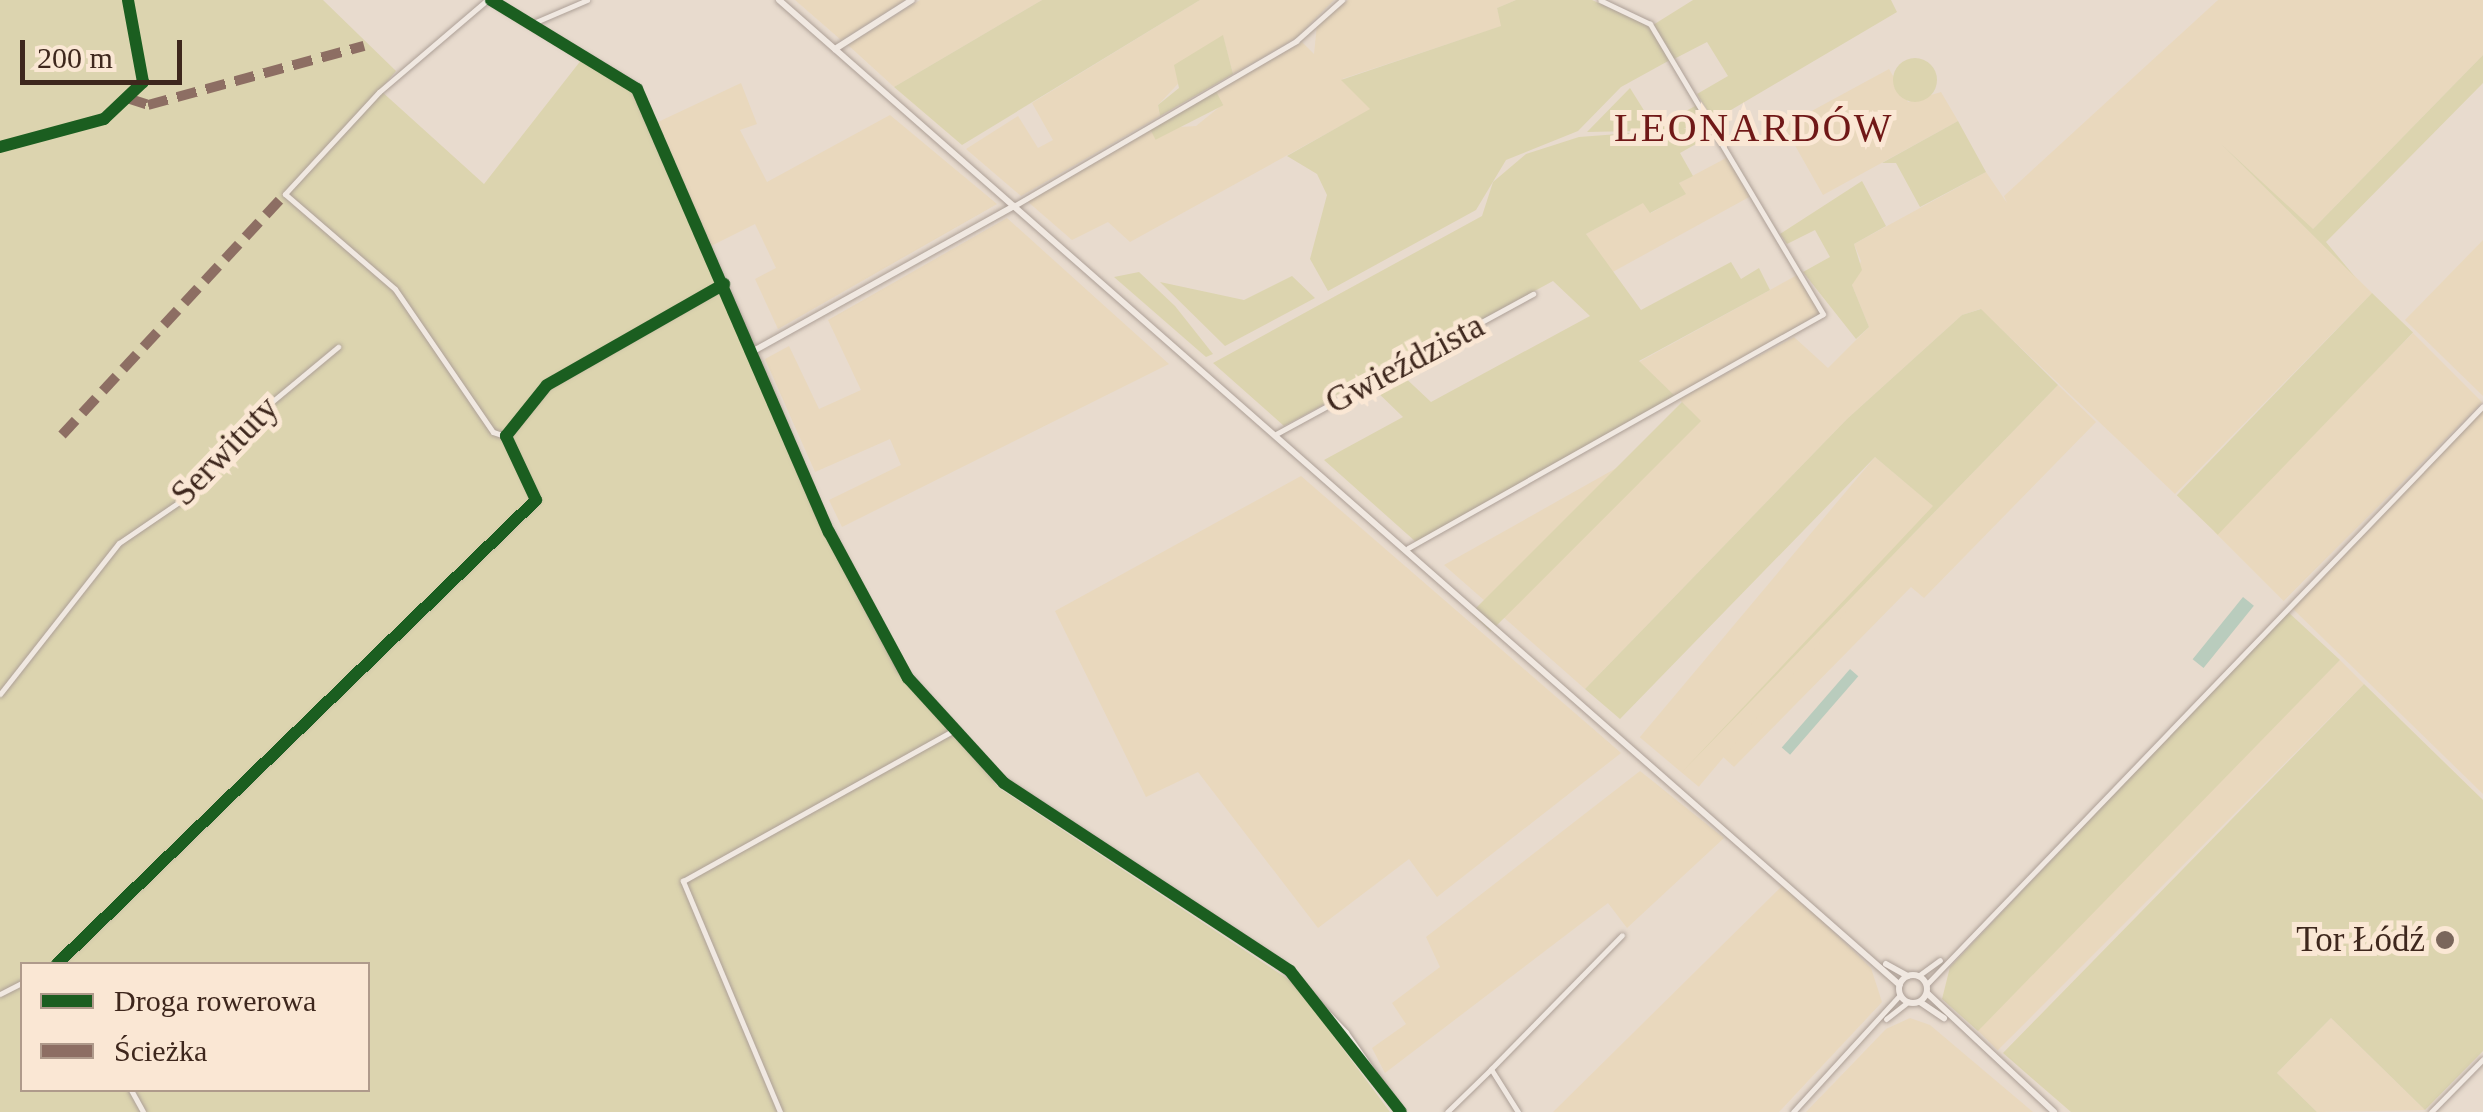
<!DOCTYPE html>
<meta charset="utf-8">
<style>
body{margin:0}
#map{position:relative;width:2483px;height:1112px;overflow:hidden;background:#e8dbce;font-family:Georgia,serif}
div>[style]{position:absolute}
.farmland>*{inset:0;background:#e9d8bd;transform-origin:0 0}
.green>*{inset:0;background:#dcd4af;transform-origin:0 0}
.round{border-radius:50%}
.water>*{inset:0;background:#b9ccbd;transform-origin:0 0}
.roads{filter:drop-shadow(0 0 2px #ada097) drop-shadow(0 0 2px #ada097)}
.minor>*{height:5px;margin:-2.5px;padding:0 2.5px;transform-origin:2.5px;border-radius:2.5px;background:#f0e8e1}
.tertiary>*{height:6px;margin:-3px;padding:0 3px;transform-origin:3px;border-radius:3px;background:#f0e8e1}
.secondary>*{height:6px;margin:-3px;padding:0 3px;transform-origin:3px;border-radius:3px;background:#f0e8e1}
.secondary>.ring{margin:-3px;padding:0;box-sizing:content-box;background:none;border:6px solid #f0e8e1;border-radius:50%}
.quiet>*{height:10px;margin-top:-5px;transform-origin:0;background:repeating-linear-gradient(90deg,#8d6e63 0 20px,transparent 0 30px)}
.cycleway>*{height:12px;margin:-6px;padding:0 6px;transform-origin:6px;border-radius:6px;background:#1b5e20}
.dots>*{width:28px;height:28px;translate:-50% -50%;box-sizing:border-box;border:5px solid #fae7d4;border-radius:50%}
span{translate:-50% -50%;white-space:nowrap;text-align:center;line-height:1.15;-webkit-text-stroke:10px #fae7d4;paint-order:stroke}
.street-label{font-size:35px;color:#3e271d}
.poi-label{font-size:35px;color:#3e271d}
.right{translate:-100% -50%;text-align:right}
.quarter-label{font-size:40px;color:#701817;letter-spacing:2.5px}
.legend{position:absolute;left:20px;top:962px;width:350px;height:130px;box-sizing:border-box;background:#fae7d4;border:2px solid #af9a8b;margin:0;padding:12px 18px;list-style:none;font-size:30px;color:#3e271d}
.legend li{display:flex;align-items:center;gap:20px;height:50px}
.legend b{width:50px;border:2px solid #af9a8b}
.scale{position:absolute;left:20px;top:40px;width:162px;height:45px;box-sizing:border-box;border:5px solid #3e271d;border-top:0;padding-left:12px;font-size:30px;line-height:35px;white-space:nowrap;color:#3e271d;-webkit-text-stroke:8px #fae7d4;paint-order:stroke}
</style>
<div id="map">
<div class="farmland">
<div style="clip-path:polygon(795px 0,905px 0,841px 40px)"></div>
<div style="clip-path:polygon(920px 0,1042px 0,894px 87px,848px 45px)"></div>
<div style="clip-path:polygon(1200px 0,1334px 0,1296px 38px,1233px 74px,1223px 36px,1158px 105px,1160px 116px,1021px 196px,966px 149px,1018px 116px,1038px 148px,1053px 140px,1032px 103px)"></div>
<div style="clip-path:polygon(1348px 0,1516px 0,1497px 8px,1502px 26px,1342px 79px,1371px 109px,1130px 242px,1108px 222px,1072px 240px,1027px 201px,1150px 129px,1196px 126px,1222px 105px,1216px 91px,1302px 42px,1314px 54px,1317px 25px)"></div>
<div style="clip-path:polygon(2218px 0,2483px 0,2483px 55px,2312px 230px,2222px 145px,2372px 293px,2175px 494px,1980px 309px,1962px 315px,1847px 419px,1585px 689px,1444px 565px,1700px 421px,1679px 399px,1794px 337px,1828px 368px,1869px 327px,1852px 285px,1861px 261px,1854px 244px,1986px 172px,2007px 203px,2004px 196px)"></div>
<div style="clip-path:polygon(1889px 69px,1908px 102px,1941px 92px,1958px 121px,1823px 195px,1784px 126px)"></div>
<div style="clip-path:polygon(741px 83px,757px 124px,740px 130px,767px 182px,890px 115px,997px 204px,778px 329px,755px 279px,776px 268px,755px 224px,711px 246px,658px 122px)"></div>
<div style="clip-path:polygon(1728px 157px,1751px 196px,1609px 274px,1586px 234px,1644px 202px,1651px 213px,1685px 194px,1679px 183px)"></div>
<div style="clip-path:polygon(1007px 218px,1169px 364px,842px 527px,829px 500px,901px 465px,890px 439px,815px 472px,765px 359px,789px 346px,819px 409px,861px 390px,828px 320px)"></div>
<div style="clip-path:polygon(2483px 240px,2483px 396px,2405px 320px)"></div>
<div style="clip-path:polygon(1799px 274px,1820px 313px,1676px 397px,1639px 362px)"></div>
<div style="left:2413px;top:333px;width:98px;height:281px;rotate:45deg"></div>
<div style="clip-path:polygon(2058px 385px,2096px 422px,1924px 598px,1911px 587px,1734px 767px,1709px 744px)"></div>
<div style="clip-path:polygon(2483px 409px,2483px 794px,2290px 606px)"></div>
<div style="left:1875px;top:457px;width:77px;height:366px;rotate:40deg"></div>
<div style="clip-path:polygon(1301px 476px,1621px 753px,1437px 897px,1409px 859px,1318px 928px,1198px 772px,1146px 797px,1055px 611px)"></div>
<div style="left:2340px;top:660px;width:34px;height:518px;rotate:45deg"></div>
<div style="clip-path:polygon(1640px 771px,1724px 838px,1627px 928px,1608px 903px,1385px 1073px,1372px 1048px,1406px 1024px,1392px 1003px,1440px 967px,1426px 937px)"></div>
<div style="clip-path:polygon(1784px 884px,1871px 968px,1882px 1002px,1779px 1112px,1553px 1112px)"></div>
<div style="clip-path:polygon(1910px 1018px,1930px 1025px,2033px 1112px,1806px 1112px,1886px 1029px)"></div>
<div style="clip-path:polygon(2331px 1018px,2425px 1110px,2317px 1112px,2277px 1073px)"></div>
</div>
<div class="green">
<div style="clip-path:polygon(evenodd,0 0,323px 0,396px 71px,380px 90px,484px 184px,582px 59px,635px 90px,825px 531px,898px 670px,999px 788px,1294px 983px,1390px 1112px,0 1112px,0 0,22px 964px,368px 964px,368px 1090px,22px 1090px,22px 964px)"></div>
<div style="clip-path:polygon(1042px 0,1200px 0,962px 145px,894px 87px)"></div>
<div style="clip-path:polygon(1516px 0,1592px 0,1648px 25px,1670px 60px,1621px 87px,1578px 131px,1506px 160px,1476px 210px,1328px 291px,1310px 259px,1327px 195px,1317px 174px,1287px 156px,1370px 109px,1341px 80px,1501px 26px,1497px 8px)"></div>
<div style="clip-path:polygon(1693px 0,1891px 0,1897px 12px,1714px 120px,1697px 94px,1728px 76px,1707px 42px,1674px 59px,1653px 25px)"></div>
<div style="clip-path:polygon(1223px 35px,1233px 74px,1160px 116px,1158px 105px,1179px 88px,1174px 65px)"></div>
<div style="clip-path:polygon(2483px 55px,2483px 83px,2326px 242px,2355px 277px,2221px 144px,2313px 229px)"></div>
<div class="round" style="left:1893px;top:58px;width:44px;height:44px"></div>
<div style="clip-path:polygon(1630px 88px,1655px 128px,1697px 105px,1706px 122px,1680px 130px,1587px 132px)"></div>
<div style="left:1216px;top:91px;width:16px;height:76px;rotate:63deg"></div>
<div style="clip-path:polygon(1958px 121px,1986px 172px,1920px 207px,1896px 163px,1882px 163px)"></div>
<div style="clip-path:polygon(1710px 127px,1712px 135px,1680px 153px,1693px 176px,1679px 183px,1686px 194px,1650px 213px,1643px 203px,1586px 234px,1641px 310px,1731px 262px,1741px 279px,1759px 268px,1770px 290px,1639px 361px,1676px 397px,1416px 542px,1324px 460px,1403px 417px,1371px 386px,1398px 371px,1431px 402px,1590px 316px,1553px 281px,1284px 426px,1213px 363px,1482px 216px,1493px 182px,1526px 154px,1579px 137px)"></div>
<div style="clip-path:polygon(1862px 181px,1886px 226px,1854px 244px,1862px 270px,1852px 285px,1869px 327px,1856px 339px,1803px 272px,1830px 257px,1815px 230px,1787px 244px,1780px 234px)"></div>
<div style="clip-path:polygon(1139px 272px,1175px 306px,1213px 354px,1206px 357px,1114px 277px)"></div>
<div style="clip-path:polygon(1292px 276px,1315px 298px,1225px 346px,1160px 282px,1244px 300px)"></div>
<div style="left:2372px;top:293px;width:57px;height:281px;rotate:44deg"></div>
<div style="clip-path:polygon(1981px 309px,2058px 385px,1682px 772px,1933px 506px,1875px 457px,1620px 719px,1585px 689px,1847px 419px,1962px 315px)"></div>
<div style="left:1682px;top:402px;width:27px;height:298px;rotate:45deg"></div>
<div style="clip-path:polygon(2287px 611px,2340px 660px,1978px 1031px,1942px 999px,1950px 967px)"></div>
<div style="clip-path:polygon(2364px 684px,2483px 800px,2483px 1051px,2425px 1110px,2331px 1018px,2277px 1073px,2317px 1112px,2071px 1112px,2003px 1053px)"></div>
</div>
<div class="water">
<div style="left:2243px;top:597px;width:14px;height:80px;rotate:39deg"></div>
<div style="left:1850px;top:669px;width:11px;height:104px;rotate:41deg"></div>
</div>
<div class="roads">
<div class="minor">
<div style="left:487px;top:0;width:142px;rotate:139.6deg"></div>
<div style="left:379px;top:92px;width:139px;rotate:132.7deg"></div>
<div style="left:285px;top:194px;width:145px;rotate:40.8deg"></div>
<div style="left:395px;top:289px;width:173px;rotate:55.6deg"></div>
<div style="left:493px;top:432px;width:13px;rotate:18deg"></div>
<div style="left:491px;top:0;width:167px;rotate:31deg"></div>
<div style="left:634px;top:86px;width:290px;rotate:65.7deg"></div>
<div style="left:531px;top:24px;width:61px;rotate:-23.2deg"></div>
<div style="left:1014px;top:206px;width:327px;rotate:-30.3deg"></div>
<div style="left:1296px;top:41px;width:62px;rotate:-41.7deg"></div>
<div style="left:1276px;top:434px;width:293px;rotate:-28.6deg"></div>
<div style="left:1408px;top:548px;width:476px;rotate:-29.4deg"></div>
<div style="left:1823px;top:314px;width:338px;rotate:-120.8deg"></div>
<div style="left:1650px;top:24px;width:55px;rotate:-154.4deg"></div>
<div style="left:0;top:694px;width:192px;rotate:-51.8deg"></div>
<div style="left:119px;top:543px;width:83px;rotate:-34.3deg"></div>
<div style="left:188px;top:496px;width:113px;rotate:-49.3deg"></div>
<div style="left:262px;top:410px;width:99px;rotate:-39.7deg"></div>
<div style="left:57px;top:964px;width:667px;rotate:-44.09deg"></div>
<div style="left:536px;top:500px;width:71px;rotate:-115.1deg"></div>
<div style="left:506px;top:436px;width:65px;rotate:-51.2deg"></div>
<div style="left:547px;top:385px;width:204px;rotate:-29.7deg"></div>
<div style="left:1918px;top:976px;width:27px;rotate:-36deg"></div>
<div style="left:1926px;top:985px;width:803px;rotate:-46.11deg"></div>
<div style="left:0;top:994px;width:25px;rotate:-27deg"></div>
<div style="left:1886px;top:1019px;width:28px;rotate:-38deg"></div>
<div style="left:1491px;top:1069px;width:187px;rotate:-45.6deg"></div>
<div style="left:131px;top:1090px;width:25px;rotate:61deg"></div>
<div style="left:780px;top:1112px;width:251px;rotate:-112.8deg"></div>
<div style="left:683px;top:881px;width:310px;rotate:-29.1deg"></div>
<div style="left:1447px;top:1112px;width:62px;rotate:-44.3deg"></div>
<div style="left:1491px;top:1069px;width:51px;rotate:57.9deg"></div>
<div style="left:1793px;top:1112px;width:159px;rotate:-47.6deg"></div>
<div style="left:2431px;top:1112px;width:74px;rotate:-45.5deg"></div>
</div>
<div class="tertiary">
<div style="left:835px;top:49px;width:91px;rotate:-32.5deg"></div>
<div style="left:1014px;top:206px;width:299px;rotate:150.9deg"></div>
<div style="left:753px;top:351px;width:175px;rotate:67.5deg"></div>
<div style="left:820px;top:513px;width:176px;rotate:62.6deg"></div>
<div style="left:901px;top:669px;width:144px;rotate:48.4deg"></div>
<div style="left:997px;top:777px;width:340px;rotate:33.4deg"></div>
<div style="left:1281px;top:964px;width:95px;rotate:46.7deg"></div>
<div style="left:1346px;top:1033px;width:96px;rotate:55.2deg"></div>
</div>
<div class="secondary">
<div style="left:779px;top:0;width:1492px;rotate:41.31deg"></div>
<div style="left:1886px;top:964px;width:25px;rotate:29deg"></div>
<div class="ring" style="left:1899px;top:975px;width:22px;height:22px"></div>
<div style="left:1927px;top:993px;width:174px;rotate:43.1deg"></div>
<div style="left:1920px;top:1002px;width:29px;rotate:34deg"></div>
</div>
</div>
<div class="quiet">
<div style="left:127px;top:98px;width:22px;rotate:18deg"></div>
<div style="left:148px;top:105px;width:224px;rotate:-15.3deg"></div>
<div style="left:62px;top:435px;width:328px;rotate:-47.2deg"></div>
</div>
<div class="cycleway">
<div style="left:491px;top:0;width:171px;rotate:31.4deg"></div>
<div style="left:637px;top:89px;width:483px;rotate:66.6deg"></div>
<div style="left:829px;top:532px;width:166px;rotate:61.6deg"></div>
<div style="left:908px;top:678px;width:142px;rotate:47.6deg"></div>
<div style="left:1004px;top:783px;width:342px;rotate:33.3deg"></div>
<div style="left:1290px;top:971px;width:179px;rotate:51.8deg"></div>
<div style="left:0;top:147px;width:108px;rotate:-15.1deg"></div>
<div style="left:104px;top:119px;width:54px;rotate:-43.5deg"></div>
<div style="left:143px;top:82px;width:83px;rotate:-100.4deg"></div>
<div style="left:57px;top:964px;width:667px;rotate:-44.09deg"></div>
<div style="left:536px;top:500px;width:71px;rotate:-115.1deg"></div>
<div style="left:506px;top:436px;width:65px;rotate:-51.2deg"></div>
<div style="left:547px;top:385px;width:204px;rotate:-29.7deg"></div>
</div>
<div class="dots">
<div style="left:2445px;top:940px;background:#7a665b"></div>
</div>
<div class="street-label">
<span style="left:1405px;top:364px;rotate:-28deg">Gwieździsta</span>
<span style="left:225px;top:451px;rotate:-46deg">Serwituty</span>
</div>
<div class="poi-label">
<span class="right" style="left:2425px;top:940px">Tor Łódź</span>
</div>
<div class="quarter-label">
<span style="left:1754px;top:128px">LEONARDÓW</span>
</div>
<ul class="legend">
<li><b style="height:12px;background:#1b5e20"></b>Droga rowerowa</li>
<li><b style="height:12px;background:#8d6e63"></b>Ścieżka</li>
</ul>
<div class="scale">200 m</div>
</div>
